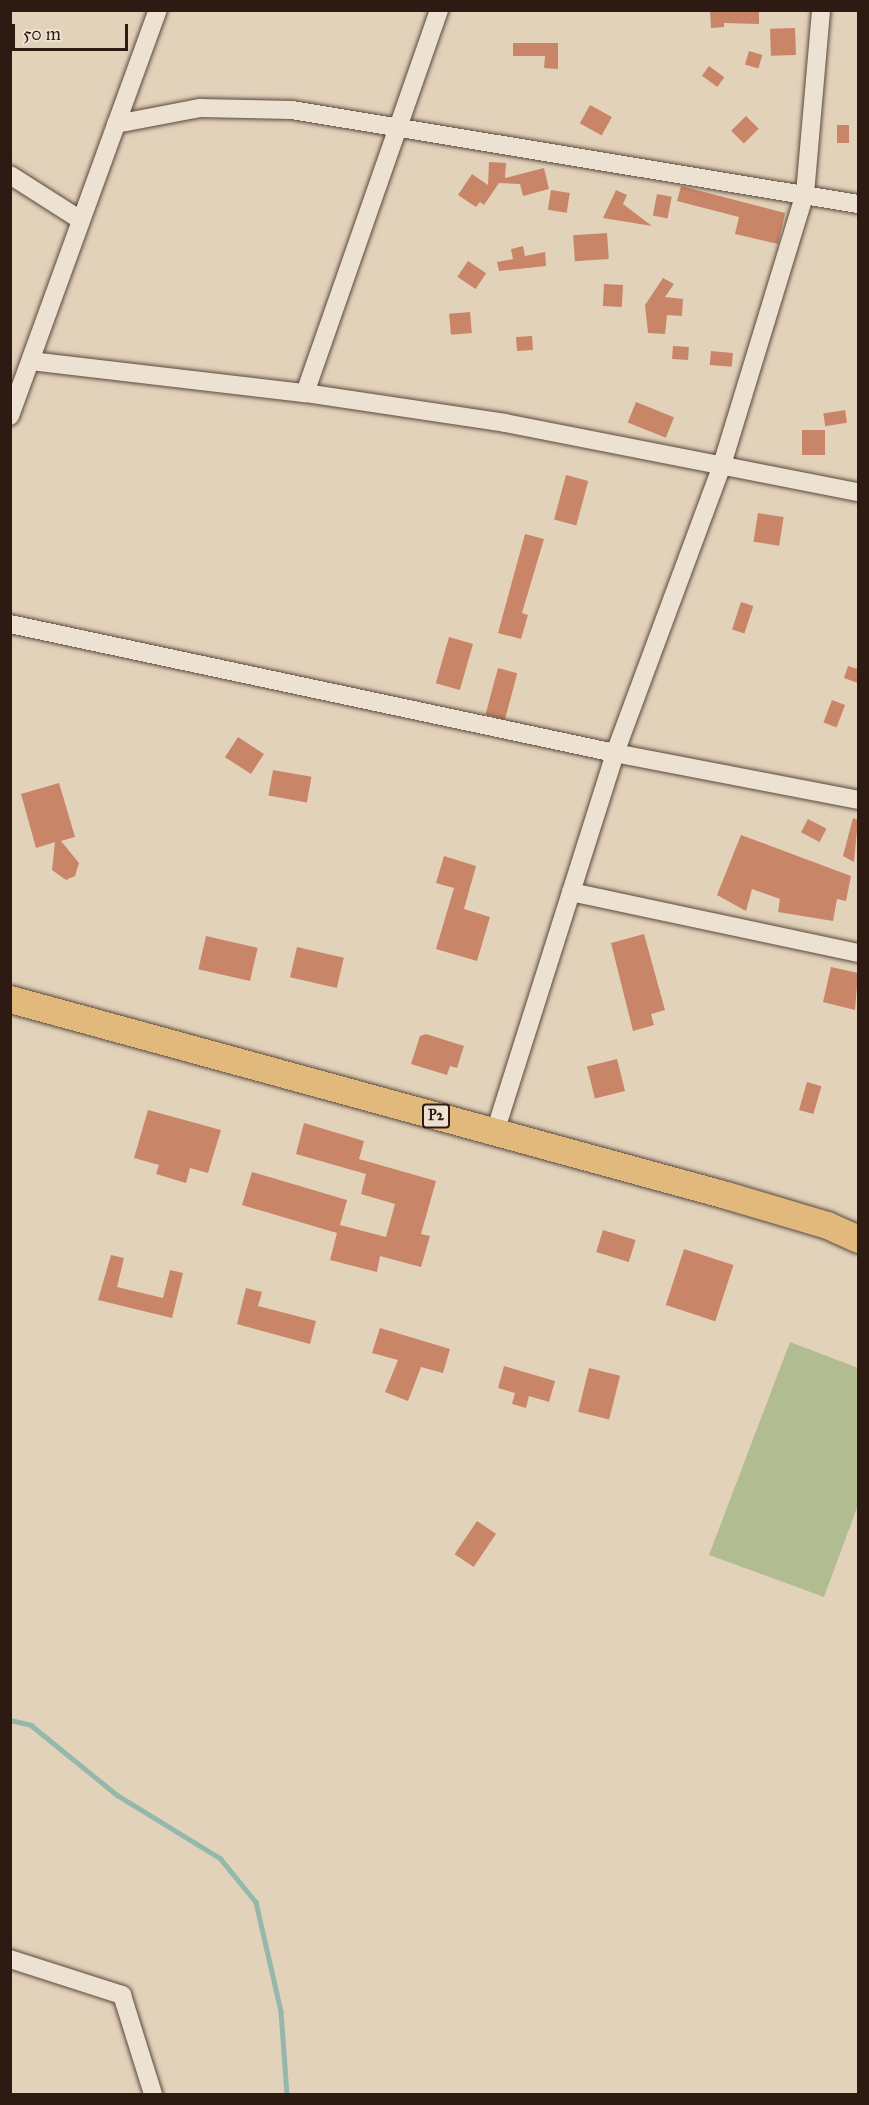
<!DOCTYPE html>
<style>
body{margin:0}
#map{position:relative;width:869px;height:2105px;overflow:hidden;background:#e3d2ba;font-family:"IM FELL Great Primer",serif}
div>[style]{position:absolute}
.green>*{inset:0;background:#b1bd91}
.stream>*{height:4.5px;margin:-2.25px;padding:0 2.25px;transform-origin:2.25px;border-radius:2.25px;background:#95b8ad}
.building>*{inset:0;background:#c98568;transform-origin:0 0}
.roads{filter:drop-shadow(0 0 2px #5a483d) drop-shadow(0 0 2px #5a483d)}
.minor>*{height:18px;margin:-9px;padding:0 9px;transform-origin:9px;border-radius:9px;background:#ede2d2}
.primary>*{height:27px;margin:-13.5px;padding:0 13.5px;transform-origin:13.5px;border-radius:13.5px;background:#e2b97d}
span{translate:-50% -50%;white-space:nowrap;text-align:center;line-height:1.15;-webkit-text-stroke:5px #ede2d2;paint-order:stroke}
.shield-label span{padding:2px 4px;background:#ede2d2;border:2px solid;border-radius:4px;-webkit-text-stroke-width:0}
.shield-label{font-size:15px;color:#2c1a13;font-weight:700}
.frame{position:absolute;inset:0;border:12px solid #2c1a13;pointer-events:none}
.scale{position:absolute;left:12px;top:24px;width:116px;height:27px;box-sizing:border-box;border:3px solid #2c1a13;border-top:0;padding-left:8px;font-size:18px;line-height:21px;white-space:nowrap;color:#2c1a13;-webkit-text-stroke:4px #ede2d2;paint-order:stroke}
</style>
<div id="map">
<div class="green">
<div style="clip-path:polygon(790px 1342px,858px 1368px,858px 1505px,824px 1597px,709px 1555px)"></div>
</div>
<div class="stream">
<div style="left:10px;top:1720px;width:22px;rotate:13deg"></div>
<div style="left:31px;top:1725px;width:111px;rotate:39.1deg"></div>
<div style="left:117px;top:1795px;width:121px;rotate:31.5deg"></div>
<div style="left:220px;top:1858px;width:57px;rotate:50.7deg"></div>
<div style="left:256px;top:1902px;width:112px;rotate:77.1deg"></div>
<div style="left:281px;top:2011px;width:83px;rotate:85.9deg"></div>
</div>
<div class="building">
<div style="clip-path:polygon(710px 10px,759px 10px,759px 24px,724px 23px,724px 27px,711px 28px)"></div>
<div style="left:795px;top:28px;width:27px;height:25px;rotate:88deg"></div>
<div style="clip-path:polygon(513px 43px,558px 43px,558px 69px,544px 68px,545px 56px,513px 56px)"></div>
<div style="left:749px;top:51px;width:14px;height:14px;rotate:17deg"></div>
<div style="left:709px;top:66px;width:19px;height:12px;rotate:36deg"></div>
<div style="left:590px;top:105px;width:25px;height:21px;rotate:29deg"></div>
<div style="left:746px;top:116px;width:18px;height:21px;rotate:45deg"></div>
<div style="left:837px;top:125px;width:12px;height:18px"></div>
<div style="clip-path:polygon(489px 162px,506px 163px,505px 178px,544px 168px,549px 189px,523px 196px,520px 184px,499px 183px,484px 205px,480px 202px,476px 207px,458px 195px,472px 174px,488px 185px)"></div>
<div style="clip-path:polygon(681px 186px,785px 213px,778px 244px,735px 234px,739px 217px,677px 201px)"></div>
<div style="left:551px;top:190px;width:19px;height:20px;rotate:9deg"></div>
<div style="clip-path:polygon(616px 190px,627px 195px,623px 204px,652px 226px,603px 218px)"></div>
<div style="left:657px;top:194px;width:15px;height:22px;rotate:11deg"></div>
<div style="left:607px;top:233px;width:26px;height:34px;rotate:86deg"></div>
<div style="clip-path:polygon(523px 246px,525px 256px,545px 252px,546px 266px,499px 271px,497px 262px,513px 259px,511px 249px)"></div>
<div style="left:468px;top:261px;width:22px;height:19px;rotate:34deg"></div>
<div style="clip-path:polygon(663px 278px,674px 284px,665px 297px,683px 299px,682px 316px,667px 315px,665px 334px,648px 333px,645px 305px)"></div>
<div style="left:604px;top:284px;width:19px;height:22px;rotate:3deg"></div>
<div style="left:470px;top:312px;width:21px;height:21px;rotate:85deg"></div>
<div style="left:532px;top:336px;width:14px;height:16px;rotate:86deg"></div>
<div style="left:673px;top:346px;width:16px;height:13px;rotate:4deg"></div>
<div style="left:711px;top:351px;width:22px;height:14px;rotate:5deg"></div>
<div style="left:636px;top:402px;width:41px;height:22px;rotate:22deg"></div>
<div style="left:845px;top:410px;width:13px;height:22px;rotate:81deg"></div>
<div style="left:802px;top:430px;width:23px;height:25px"></div>
<div style="left:566px;top:475px;width:23px;height:46px;rotate:15deg"></div>
<div style="left:758px;top:513px;width:26px;height:29px;rotate:9deg"></div>
<div style="clip-path:polygon(525px 534px,544px 539px,522px 613px,528px 615px,521px 639px,498px 633px)"></div>
<div style="left:741px;top:602px;width:13px;height:29px;rotate:18deg"></div>
<div style="left:449px;top:637px;width:25px;height:48px;rotate:16deg"></div>
<div style="clip-path:polygon(848px 666px,858px 669px,858px 683px,844px 678px)"></div>
<div style="left:498px;top:668px;width:20px;height:48px;rotate:15deg"></div>
<div style="left:832px;top:700px;width:14px;height:24px;rotate:21deg"></div>
<div style="left:238px;top:737px;width:31px;height:24px;rotate:33deg"></div>
<div style="left:273px;top:770px;width:39px;height:26px;rotate:10deg"></div>
<div style="clip-path:polygon(59px 783px,75px 837px,61px 841px,79px 863px,75px 876px,66px 880px,52px 870px,55px 842px,36px 848px,21px 794px)"></div>
<div style="clip-path:polygon(853px 818px,858px 820px,854px 862px,843px 856px)"></div>
<div style="left:808px;top:819px;width:21px;height:15px;rotate:28deg"></div>
<div style="clip-path:polygon(741px 835px,851px 876px,846px 901px,837px 899px,833px 921px,778px 912px,780px 899px,752px 889px,746px 911px,717px 895px)"></div>
<div style="clip-path:polygon(444px 856px,476px 866px,464px 909px,490px 917px,477px 961px,436px 949px,454px 888px,436px 883px)"></div>
<div style="clip-path:polygon(644px 934px,665px 1010px,651px 1014px,654px 1025px,633px 1031px,611px 943px)"></div>
<div style="left:206px;top:936px;width:53px;height:34px;rotate:13deg"></div>
<div style="left:297px;top:947px;width:48px;height:31px;rotate:13deg"></div>
<div style="clip-path:polygon(831px 967px,858px 973px,855px 1010px,823px 1002px)"></div>
<div style="clip-path:polygon(426px 1034px,464px 1046px,457px 1068px,450px 1066px,447px 1075px,411px 1064px,420px 1036px)"></div>
<div style="left:617px;top:1059px;width:33px;height:31px;rotate:76deg"></div>
<div style="left:807px;top:1082px;width:15px;height:29px;rotate:16deg"></div>
<div style="clip-path:polygon(148px 1110px,221px 1130px,208px 1173px,190px 1168px,186px 1183px,156px 1174px,159px 1165px,134px 1158px)"></div>
<div style="clip-path:polygon(304px 1123px,364px 1141px,359px 1159px,436px 1181px,421px 1234px,430px 1236px,421px 1267px,380px 1256px,377px 1272px,330px 1260px,337px 1233px,242px 1205px,252px 1172px,347px 1200px,340px 1225px,386px 1237px,395px 1204px,361px 1194px,366px 1174px,296px 1154px)"></div>
<div style="left:603px;top:1230px;width:34px;height:23px;rotate:17deg"></div>
<div style="left:684px;top:1249px;width:52px;height:59px;rotate:18deg"></div>
<div style="clip-path:polygon(111px 1255px,124px 1258px,117px 1287px,163px 1298px,170px 1270px,183px 1273px,172px 1318px,98px 1300px)"></div>
<div style="clip-path:polygon(246px 1288px,262px 1292px,258px 1306px,316px 1321px,310px 1344px,237px 1324px)"></div>
<div style="clip-path:polygon(380px 1328px,450px 1349px,443px 1373px,421px 1367px,408px 1401px,385px 1392px,398px 1360px,372px 1353px)"></div>
<div style="clip-path:polygon(504px 1366px,555px 1381px,549px 1402px,529px 1396px,526px 1408px,512px 1404px,515px 1393px,498px 1388px)"></div>
<div style="left:589px;top:1368px;width:32px;height:45px;rotate:14deg"></div>
<div style="left:477px;top:1521px;width:23px;height:40px;rotate:34deg"></div>
</div>
<div class="roads">
<div class="minor">
<div style="left:116px;top:124px;width:86px;rotate:-10.8deg"></div>
<div style="left:200px;top:108px;width:92px;rotate:1.2deg"></div>
<div style="left:292px;top:110px;width:574px;rotate:9.43deg"></div>
<div style="left:10px;top:175px;width:82px;rotate:32.5deg"></div>
<div style="left:31px;top:361px;width:276px;rotate:6.7deg"></div>
<div style="left:305px;top:393px;width:202px;rotate:8.5deg"></div>
<div style="left:505px;top:423px;width:360px;rotate:11.1deg"></div>
<div style="left:305px;top:393px;width:406px;rotate:-70.7deg"></div>
<div style="left:10px;top:416px;width:432px;rotate:-70deg"></div>
<div style="left:10px;top:624px;width:619px;rotate:12.04deg"></div>
<div style="left:615px;top:753px;width:248px;rotate:10.9deg"></div>
<div style="left:571px;top:892px;width:293px;rotate:12deg"></div>
<div style="left:495px;top:1132px;width:398px;rotate:-72.4deg"></div>
<div style="left:615px;top:753px;width:304px;rotate:-69.6deg"></div>
<div style="left:721px;top:468px;width:287px;rotate:-73deg"></div>
<div style="left:805px;top:194px;width:185px;rotate:-85deg"></div>
<div style="left:10px;top:1959px;width:118px;rotate:17.8deg"></div>
<div style="left:122px;top:1995px;width:104px;rotate:72.6deg"></div>
</div>
<div class="primary">
<div style="left:10px;top:999px;width:742px;rotate:15.31deg"></div>
<div style="left:726px;top:1195px;width:105px;rotate:16.5deg"></div>
<div style="left:827px;top:1225px;width:34px;rotate:24deg"></div>
</div>
</div>
<div class="shield-label">
<span style="left:436px;top:1116px">P2</span>
</div>
<div class="frame"></div>
<div class="scale">50 m</div>
</div>
